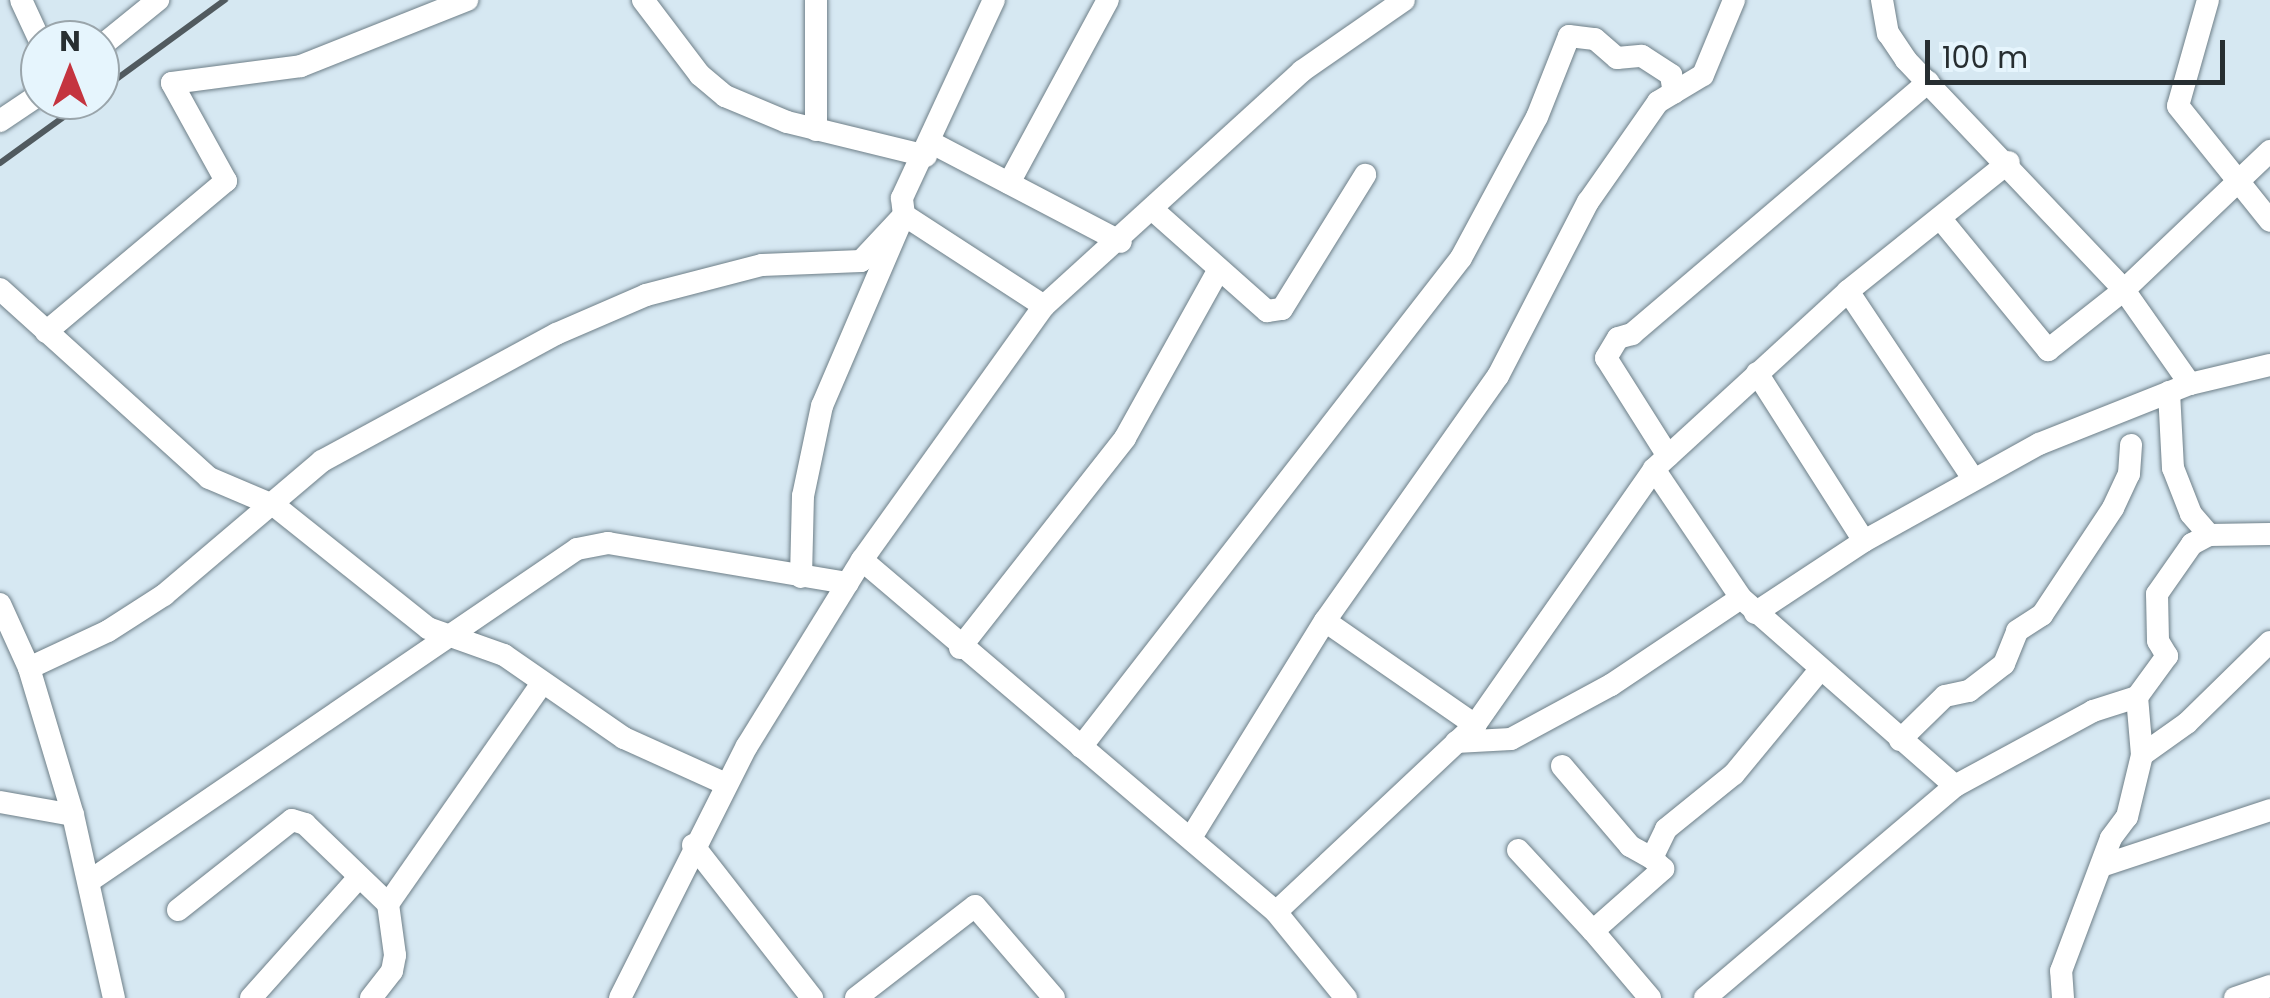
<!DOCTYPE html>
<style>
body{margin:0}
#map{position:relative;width:2270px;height:998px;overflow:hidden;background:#d6e8f2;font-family:Poppins,sans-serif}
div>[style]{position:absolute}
.roads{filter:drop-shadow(0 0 2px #6e7f88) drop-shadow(0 0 2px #6e7f88)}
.street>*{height:22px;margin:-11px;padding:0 11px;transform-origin:11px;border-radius:11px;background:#fff}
.rail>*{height:6px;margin:-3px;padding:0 3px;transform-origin:3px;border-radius:3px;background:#515a5f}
span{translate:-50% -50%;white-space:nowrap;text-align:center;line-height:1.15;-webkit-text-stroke:8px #e6f5fd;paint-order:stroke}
.north{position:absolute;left:20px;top:20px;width:100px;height:100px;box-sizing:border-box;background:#e6f5fd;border:2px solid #9aa5ab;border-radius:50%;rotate:0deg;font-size:28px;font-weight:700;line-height:40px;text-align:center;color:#272e31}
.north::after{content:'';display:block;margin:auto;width:35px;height:45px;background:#c4343f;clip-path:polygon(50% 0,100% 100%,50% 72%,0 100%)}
.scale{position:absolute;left:1925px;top:40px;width:300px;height:45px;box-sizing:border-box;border:5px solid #272e31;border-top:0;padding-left:12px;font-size:30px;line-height:35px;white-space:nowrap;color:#272e31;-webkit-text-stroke:8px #e6f5fd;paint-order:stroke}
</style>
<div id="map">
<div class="roads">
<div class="street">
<div style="left:21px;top:0;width:45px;rotate:65.1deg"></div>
<div style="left:643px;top:0;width:94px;rotate:52.8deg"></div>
<div style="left:700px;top:75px;width:33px;rotate:40deg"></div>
<div style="left:725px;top:96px;width:67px;rotate:22.8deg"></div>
<div style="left:787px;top:122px;width:143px;rotate:13.7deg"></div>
<div style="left:816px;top:0;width:130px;rotate:90deg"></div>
<div style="left:1882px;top:0;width:34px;rotate:80deg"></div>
<div style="left:1888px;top:33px;width:32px;rotate:56deg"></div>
<div style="left:1906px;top:60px;width:317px;rotate:46.5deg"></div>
<div style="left:2124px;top:290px;width:115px;rotate:54.9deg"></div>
<div style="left:2208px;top:0;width:110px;rotate:105.8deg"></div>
<div style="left:2178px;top:106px;width:147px;rotate:51.3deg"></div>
<div style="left:100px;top:47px;width:75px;rotate:-39deg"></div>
<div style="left:0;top:121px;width:48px;rotate:-34deg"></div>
<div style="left:932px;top:143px;width:213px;rotate:27.6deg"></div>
<div style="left:1009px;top:183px;width:208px;rotate:-61.6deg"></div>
<div style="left:1152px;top:209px;width:154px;rotate:41.6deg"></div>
<div style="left:1267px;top:311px;width:15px;rotate:-8deg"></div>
<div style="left:1282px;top:309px;width:158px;rotate:-58.2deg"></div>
<div style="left:1940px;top:218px;width:171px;rotate:50.7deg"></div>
<div style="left:2048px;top:350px;width:97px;rotate:-38.3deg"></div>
<div style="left:2124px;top:290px;width:202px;rotate:-43.6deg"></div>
<div style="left:0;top:289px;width:282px;rotate:42.1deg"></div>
<div style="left:209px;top:478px;width:72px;rotate:23deg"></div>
<div style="left:275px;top:506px;width:196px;rotate:38.6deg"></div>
<div style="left:428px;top:628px;width:81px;rotate:19.6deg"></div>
<div style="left:504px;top:655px;width:146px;rotate:34.7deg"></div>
<div style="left:624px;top:738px;width:112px;rotate:24.3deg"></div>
<div style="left:1848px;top:291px;width:224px;rotate:56.3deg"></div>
<div style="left:46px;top:332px;width:235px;rotate:-40deg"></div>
<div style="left:226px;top:181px;width:112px;rotate:-118.9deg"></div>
<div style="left:172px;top:83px;width:130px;rotate:-7.5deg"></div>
<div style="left:301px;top:66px;width:179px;rotate:-21.7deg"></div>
<div style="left:1757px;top:373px;width:199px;rotate:57.5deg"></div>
<div style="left:2169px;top:392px;width:76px;rotate:87deg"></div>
<div style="left:2173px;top:468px;width:49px;rotate:68.6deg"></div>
<div style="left:2191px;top:514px;width:28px;rotate:49deg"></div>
<div style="left:2209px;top:535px;width:61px;rotate:-0.9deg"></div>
<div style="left:1668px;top:456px;width:116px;rotate:-122.3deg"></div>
<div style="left:1606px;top:358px;width:23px;rotate:-59deg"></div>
<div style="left:1618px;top:338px;width:15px;rotate:-16deg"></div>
<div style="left:1632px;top:334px;width:389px;rotate:-40.4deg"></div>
<div style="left:1654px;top:469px;width:156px;rotate:56deg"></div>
<div style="left:1741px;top:598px;width:285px;rotate:41.3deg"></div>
<div style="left:862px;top:560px;width:543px;rotate:40.37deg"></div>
<div style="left:1276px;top:912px;width:111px;rotate:50.9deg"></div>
<div style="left:801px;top:577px;width:81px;rotate:-88.6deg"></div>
<div style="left:803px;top:496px;width:92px;rotate:-78.1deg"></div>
<div style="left:822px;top:406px;width:208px;rotate:-66.8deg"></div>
<div style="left:904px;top:215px;width:17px;rotate:-97deg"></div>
<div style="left:902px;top:198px;width:218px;rotate:-65.1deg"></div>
<div style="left:0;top:604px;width:70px;rotate:65.6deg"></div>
<div style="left:29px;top:668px;width:153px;rotate:73.3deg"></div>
<div style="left:73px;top:815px;width:188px;rotate:77.4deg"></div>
<div style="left:1755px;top:613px;width:131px;rotate:-33.4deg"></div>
<div style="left:1864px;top:541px;width:200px;rotate:-29deg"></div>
<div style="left:2039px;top:444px;width:162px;rotate:-21.7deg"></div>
<div style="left:2190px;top:384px;width:82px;rotate:-13.4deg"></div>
<div style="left:1325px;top:621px;width:183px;rotate:34.7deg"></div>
<div style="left:960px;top:648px;width:267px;rotate:-51.8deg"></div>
<div style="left:1125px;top:438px;width:191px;rotate:-60.9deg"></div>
<div style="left:29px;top:668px;width:87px;rotate:-25.1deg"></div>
<div style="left:108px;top:631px;width:67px;rotate:-32.7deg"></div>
<div style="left:164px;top:595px;width:207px;rotate:-40.3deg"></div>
<div style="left:322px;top:461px;width:266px;rotate:-28.5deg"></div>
<div style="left:556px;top:334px;width:98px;rotate:-23.4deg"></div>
<div style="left:646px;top:295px;width:120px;rotate:-14.5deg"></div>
<div style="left:762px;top:265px;width:99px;rotate:-2.3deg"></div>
<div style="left:861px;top:261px;width:63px;rotate:-46.9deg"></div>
<div style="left:904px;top:215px;width:167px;rotate:33deg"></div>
<div style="left:1900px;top:740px;width:63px;rotate:-44.4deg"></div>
<div style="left:1945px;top:696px;width:25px;rotate:-12deg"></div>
<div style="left:1969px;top:691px;width:44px;rotate:-37.6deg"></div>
<div style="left:2004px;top:664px;width:35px;rotate:-68deg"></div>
<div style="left:2017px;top:631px;width:30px;rotate:-33deg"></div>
<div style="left:2042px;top:615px;width:128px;rotate:-56.4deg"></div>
<div style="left:2113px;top:508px;width:38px;rotate:-65deg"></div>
<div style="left:2129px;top:474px;width:29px;rotate:-86deg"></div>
<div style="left:1456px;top:742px;width:55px;rotate:-3.1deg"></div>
<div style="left:1511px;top:739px;width:114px;rotate:-28.4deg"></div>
<div style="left:1611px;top:685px;width:156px;rotate:-33.8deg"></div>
<div style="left:1081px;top:747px;width:619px;rotate:-52.15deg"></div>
<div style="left:1461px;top:258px;width:160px;rotate:-61.7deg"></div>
<div style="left:1537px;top:117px;width:87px;rotate:-68.4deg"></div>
<div style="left:1569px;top:36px;width:26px;rotate:7deg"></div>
<div style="left:1595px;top:39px;width:29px;rotate:41deg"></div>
<div style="left:1617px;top:58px;width:25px;rotate:-5deg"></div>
<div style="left:1642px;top:56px;width:35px;rotate:33deg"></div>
<div style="left:1671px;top:75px;width:18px;rotate:81deg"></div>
<div style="left:2142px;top:755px;width:55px;rotate:-35.4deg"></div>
<div style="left:2187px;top:723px;width:116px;rotate:-44.3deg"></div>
<div style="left:1562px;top:766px;width:105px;rotate:49.6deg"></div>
<div style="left:1630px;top:846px;width:25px;rotate:29deg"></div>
<div style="left:0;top:802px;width:74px;rotate:10.1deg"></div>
<div style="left:1192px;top:836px;width:253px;rotate:-58.3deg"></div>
<div style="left:1325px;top:621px;width:300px;rotate:-54.8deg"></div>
<div style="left:1498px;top:376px;width:196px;rotate:-62.7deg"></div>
<div style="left:1588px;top:202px;width:122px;rotate:-55deg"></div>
<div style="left:1658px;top:102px;width:52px;rotate:-31deg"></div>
<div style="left:1703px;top:75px;width:81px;rotate:-67.5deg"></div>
<div style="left:693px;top:845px;width:194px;rotate:52.1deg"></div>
<div style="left:1518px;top:850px;width:110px;rotate:47.2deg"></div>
<div style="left:2104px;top:865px;width:175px;rotate:-18.3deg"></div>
<div style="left:91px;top:880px;width:588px;rotate:-34.26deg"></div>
<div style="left:577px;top:549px;width:32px;rotate:-11deg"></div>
<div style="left:608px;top:543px;width:243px;rotate:9.5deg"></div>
<div style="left:178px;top:910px;width:145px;rotate:-38.3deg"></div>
<div style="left:292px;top:820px;width:14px;rotate:17deg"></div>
<div style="left:305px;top:824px;width:115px;rotate:43.9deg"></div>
<div style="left:1276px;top:912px;width:273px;rotate:-43.2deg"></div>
<div style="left:1475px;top:725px;width:312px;rotate:-55deg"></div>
<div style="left:1654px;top:469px;width:263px;rotate:-42.5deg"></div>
<div style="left:1848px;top:291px;width:206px;rotate:-38.7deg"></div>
<div style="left:251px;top:998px;width:162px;rotate:-48.2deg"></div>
<div style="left:371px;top:998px;width:34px;rotate:-52deg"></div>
<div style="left:392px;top:971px;width:16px;rotate:-79deg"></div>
<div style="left:395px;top:955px;width:51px;rotate:-97.8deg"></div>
<div style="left:388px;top:904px;width:269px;rotate:-55.1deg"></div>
<div style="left:620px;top:998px;width:282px;rotate:-63.3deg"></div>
<div style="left:747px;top:746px;width:219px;rotate:-58.3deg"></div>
<div style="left:862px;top:560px;width:312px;rotate:-54.4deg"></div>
<div style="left:1044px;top:306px;width:349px;rotate:-42.3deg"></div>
<div style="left:1302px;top:71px;width:124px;rotate:-34.8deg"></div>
<div style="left:856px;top:998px;width:150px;rotate:-37.7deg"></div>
<div style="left:975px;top:906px;width:121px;rotate:49.3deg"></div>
<div style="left:1650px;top:998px;width:88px;rotate:-130.4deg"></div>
<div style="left:1593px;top:931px;width:94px;rotate:-41.5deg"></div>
<div style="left:1663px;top:869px;width:16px;rotate:-135deg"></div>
<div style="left:1652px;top:858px;width:32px;rotate:-64deg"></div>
<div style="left:1666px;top:829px;width:87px;rotate:-39deg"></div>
<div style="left:1734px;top:774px;width:132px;rotate:-50.5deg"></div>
<div style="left:1705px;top:998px;width:328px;rotate:-40.3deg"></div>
<div style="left:1955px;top:786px;width:157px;rotate:-28.5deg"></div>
<div style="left:2093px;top:711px;width:46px;rotate:-17.7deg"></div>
<div style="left:2137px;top:697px;width:51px;rotate:-53.8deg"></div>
<div style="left:2167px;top:656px;width:17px;rotate:-121deg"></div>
<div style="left:2158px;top:641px;width:47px;rotate:-91.2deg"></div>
<div style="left:2157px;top:594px;width:61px;rotate:-55deg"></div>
<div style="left:2192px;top:544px;width:19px;rotate:-28deg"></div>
<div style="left:2063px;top:998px;width:27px;rotate:-94deg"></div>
<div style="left:2061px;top:971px;width:142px;rotate:-69.4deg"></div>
<div style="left:2111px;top:838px;width:26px;rotate:-53deg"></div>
<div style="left:2127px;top:817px;width:64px;rotate:-76.4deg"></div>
<div style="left:2142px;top:755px;width:58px;rotate:-94.9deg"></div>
<div style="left:2235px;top:998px;width:37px;rotate:-19deg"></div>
</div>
</div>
<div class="rail">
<div style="left:100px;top:91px;width:155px;rotate:-36.1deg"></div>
<div style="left:0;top:163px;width:107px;rotate:-35.9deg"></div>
</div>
<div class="north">N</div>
<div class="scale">100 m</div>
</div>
